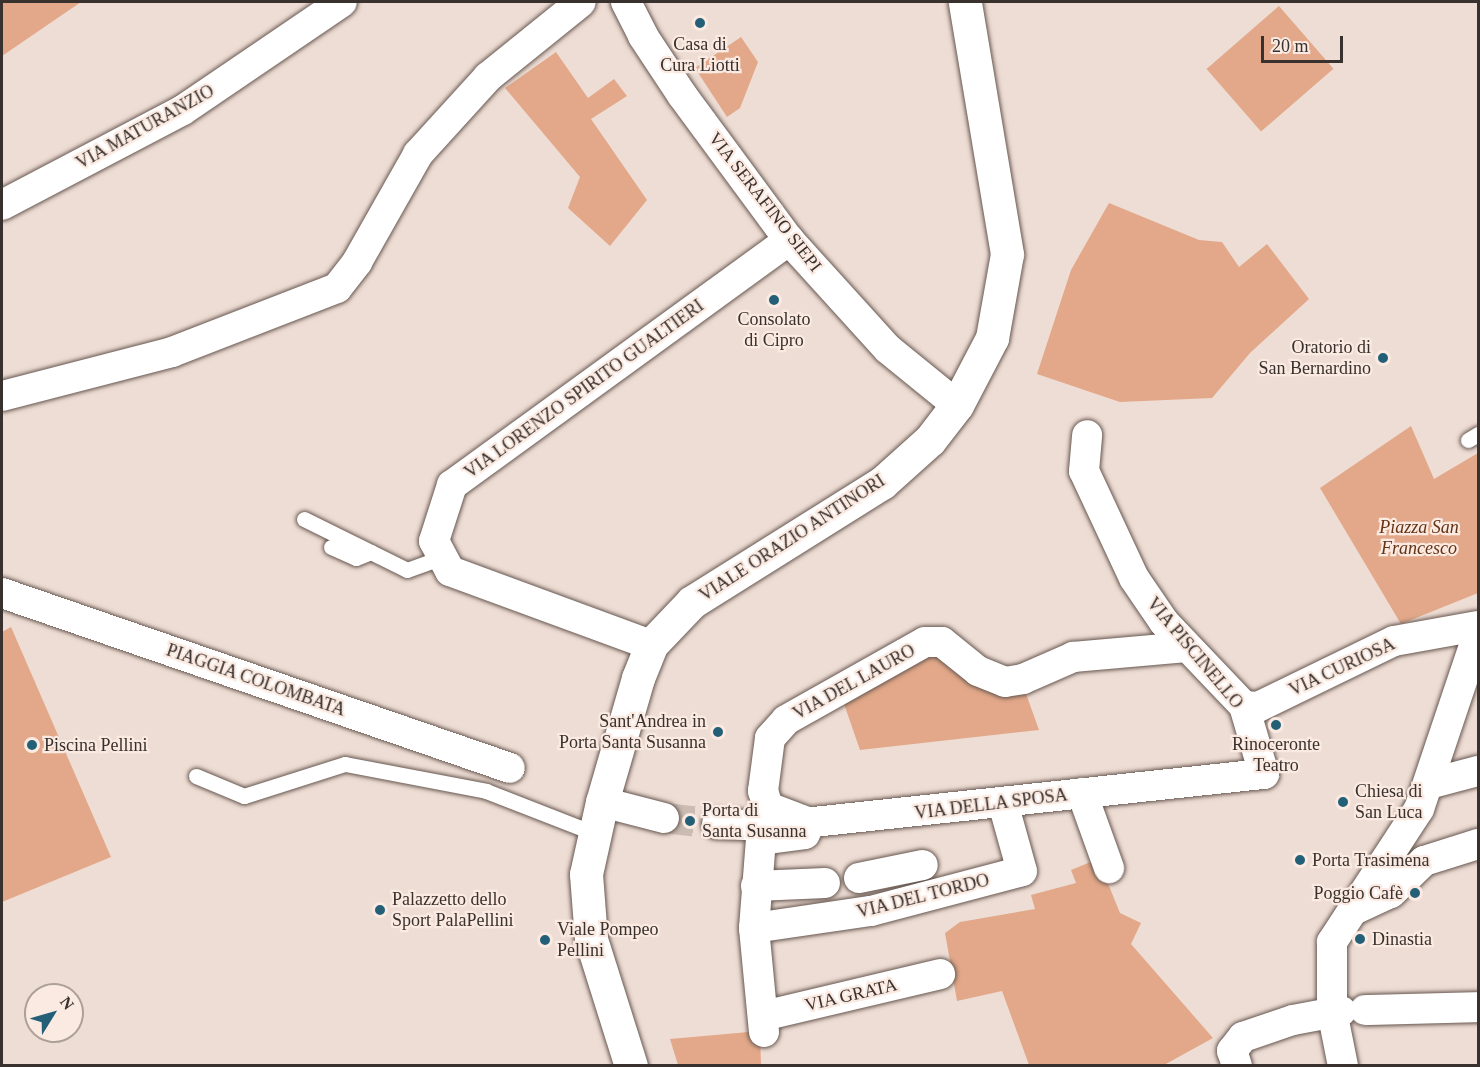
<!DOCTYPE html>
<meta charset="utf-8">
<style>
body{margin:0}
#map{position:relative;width:1480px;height:1067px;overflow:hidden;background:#eeddd4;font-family:"Times New Roman",serif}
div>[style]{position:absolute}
.green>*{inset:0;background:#e2a889;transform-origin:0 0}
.street-tunnel>*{height:30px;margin-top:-15px;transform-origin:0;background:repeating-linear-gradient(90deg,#cabbb3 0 30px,transparent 0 45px)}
.roads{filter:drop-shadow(0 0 2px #665750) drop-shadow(0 0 2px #665750)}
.lane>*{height:15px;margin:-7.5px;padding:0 7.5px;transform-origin:7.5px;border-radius:7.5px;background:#fff}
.street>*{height:30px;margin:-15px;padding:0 15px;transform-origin:15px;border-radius:15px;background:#fff}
.secondary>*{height:33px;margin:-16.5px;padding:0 16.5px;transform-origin:16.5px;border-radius:16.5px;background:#fff}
.dots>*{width:16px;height:16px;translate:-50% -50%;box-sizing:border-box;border:3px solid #fbeae1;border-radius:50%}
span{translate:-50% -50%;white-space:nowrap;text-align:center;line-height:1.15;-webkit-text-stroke:4.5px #fbeae1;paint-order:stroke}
.poi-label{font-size:18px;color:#38312e}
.right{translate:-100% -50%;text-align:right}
.left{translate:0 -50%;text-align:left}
.street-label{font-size:18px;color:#38312e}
.park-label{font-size:18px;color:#633215;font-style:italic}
.frame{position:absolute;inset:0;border:3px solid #38312e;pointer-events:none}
.north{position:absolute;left:24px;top:983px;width:60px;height:60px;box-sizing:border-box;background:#fbeae1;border:2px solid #ada099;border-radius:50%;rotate:53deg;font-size:16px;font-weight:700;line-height:24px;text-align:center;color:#38312e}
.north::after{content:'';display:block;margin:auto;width:21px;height:27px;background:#245f78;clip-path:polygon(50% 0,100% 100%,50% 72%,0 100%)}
.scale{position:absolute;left:1261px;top:36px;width:82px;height:27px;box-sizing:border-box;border:3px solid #38312e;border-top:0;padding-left:8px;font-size:18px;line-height:21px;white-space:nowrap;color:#38312e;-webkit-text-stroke:4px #fbeae1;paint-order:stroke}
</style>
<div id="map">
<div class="green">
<div style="clip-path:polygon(2px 2px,81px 2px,2px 56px)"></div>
<div style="left:1279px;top:6px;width:83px;height:96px;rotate:49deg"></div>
<div style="clip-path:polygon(741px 37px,758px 62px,740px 108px,727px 117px,695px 68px)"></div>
<div style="clip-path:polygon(556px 52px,588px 98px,614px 79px,627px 96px,591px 119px,647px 200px,610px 246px,568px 208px,580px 177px,505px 88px)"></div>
<div style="clip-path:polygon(1109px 203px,1199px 240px,1222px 242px,1239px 267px,1267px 244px,1309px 299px,1250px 353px,1212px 398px,1120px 402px,1037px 374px,1071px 270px)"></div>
<div style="clip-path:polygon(1411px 426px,1434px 479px,1478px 453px,1478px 593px,1401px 624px,1320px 488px)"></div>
<div style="clip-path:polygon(11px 627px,111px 857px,2px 902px,2px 632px)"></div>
<div style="clip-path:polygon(928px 649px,1024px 688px,1039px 730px,860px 750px,843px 701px)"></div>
<div style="clip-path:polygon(1098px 859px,1120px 913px,1141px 923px,1131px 944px,1213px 1038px,1164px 1065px,1029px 1065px,1002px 991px,957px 1001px,945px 933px,960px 922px,1035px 909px,1031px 895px,1076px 883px,1071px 870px)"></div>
<div style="clip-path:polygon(760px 1031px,761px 1065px,678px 1065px,670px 1039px)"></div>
</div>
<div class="street-tunnel">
<div style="left:664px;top:818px;width:53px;rotate:6.5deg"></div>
</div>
<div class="roads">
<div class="lane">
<div style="left:1468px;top:440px;width:12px;rotate:-31deg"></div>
<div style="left:304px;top:519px;width:115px;rotate:26.3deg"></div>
<div style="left:407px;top:570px;width:37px;rotate:-20deg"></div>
<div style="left:331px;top:547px;width:27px;rotate:24deg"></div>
<div style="left:356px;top:558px;width:16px;rotate:-22deg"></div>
<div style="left:196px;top:776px;width:52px;rotate:22.6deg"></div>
<div style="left:244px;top:796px;width:106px;rotate:-17.6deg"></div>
<div style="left:345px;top:764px;width:144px;rotate:10.8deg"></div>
<div style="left:486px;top:791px;width:116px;rotate:21.3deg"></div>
</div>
<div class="street">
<div style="left:626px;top:2px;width:38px;rotate:63deg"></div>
<div style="left:643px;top:36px;width:71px;rotate:56.5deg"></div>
<div style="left:682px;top:95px;width:180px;rotate:53.6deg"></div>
<div style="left:789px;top:240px;width:147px;rotate:47.8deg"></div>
<div style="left:888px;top:349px;width:89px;rotate:39.1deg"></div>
<div style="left:2px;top:205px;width:204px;rotate:-27.7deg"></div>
<div style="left:183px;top:110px;width:192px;rotate:-34.2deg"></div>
<div style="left:2px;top:396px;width:176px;rotate:-14.5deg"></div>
<div style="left:172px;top:352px;width:177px;rotate:-21.2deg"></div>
<div style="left:337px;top:288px;width:33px;rotate:-52deg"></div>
<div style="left:357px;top:262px;width:124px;rotate:-60.5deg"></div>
<div style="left:418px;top:154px;width:104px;rotate:-47.7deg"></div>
<div style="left:488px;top:77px;width:119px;rotate:-38.9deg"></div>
<div style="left:2px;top:593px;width:537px;rotate:19.01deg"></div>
<div style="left:651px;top:645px;width:214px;rotate:-159.8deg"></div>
<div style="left:450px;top:571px;width:34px;rotate:-118deg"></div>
<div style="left:434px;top:541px;width:59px;rotate:-72.2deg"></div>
<div style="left:452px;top:485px;width:417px;rotate:-36deg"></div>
<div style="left:1244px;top:706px;width:14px;rotate:4deg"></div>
<div style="left:1258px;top:707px;width:151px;rotate:-25.9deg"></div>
<div style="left:1394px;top:641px;width:85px;rotate:-10.1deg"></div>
<div style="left:1429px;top:784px;width:51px;rotate:-14.9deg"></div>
<div style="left:1082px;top:793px;width:80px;rotate:70.2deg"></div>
<div style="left:602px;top:802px;width:64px;rotate:14.5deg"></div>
<div style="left:717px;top:824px;width:59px;rotate:1.9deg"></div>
<div style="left:776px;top:826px;width:491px;rotate:-6.1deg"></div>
<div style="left:1264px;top:774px;width:71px;rotate:-106.4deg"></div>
<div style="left:1244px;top:706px;width:116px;rotate:-133.6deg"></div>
<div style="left:1164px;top:622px;width:53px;rotate:-124.3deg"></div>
<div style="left:1134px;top:578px;width:118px;rotate:-115deg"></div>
<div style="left:1084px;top:471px;width:36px;rotate:-85deg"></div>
<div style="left:859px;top:878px;width:65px;rotate:-11.5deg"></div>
<div style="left:756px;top:886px;width:69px;rotate:-2.5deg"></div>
<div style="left:1356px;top:909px;width:38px;rotate:-25deg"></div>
<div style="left:1391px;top:893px;width:46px;rotate:-44.1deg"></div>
<div style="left:1424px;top:861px;width:57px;rotate:-17.5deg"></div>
<div style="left:754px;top:928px;width:118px;rotate:-8.3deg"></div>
<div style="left:871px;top:911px;width:156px;rotate:-14.8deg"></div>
<div style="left:1022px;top:871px;width:71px;rotate:-105.6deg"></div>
<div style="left:1365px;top:1010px;width:113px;rotate:-1.5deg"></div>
<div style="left:763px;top:1016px;width:182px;rotate:-13.3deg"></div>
<div style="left:764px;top:1032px;width:104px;rotate:-95.5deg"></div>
<div style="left:754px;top:928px;width:88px;rotate:-85.5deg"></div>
<div style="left:761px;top:840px;width:44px;rotate:-7.8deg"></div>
<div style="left:805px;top:834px;width:12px;rotate:-66deg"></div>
<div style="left:810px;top:823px;width:45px;rotate:-159.1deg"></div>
<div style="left:768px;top:807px;width:17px;rotate:-107deg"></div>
<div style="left:763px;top:791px;width:53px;rotate:-82.5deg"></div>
<div style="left:770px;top:738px;width:24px;rotate:-48deg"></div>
<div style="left:786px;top:720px;width:159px;rotate:-29.3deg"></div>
<div style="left:925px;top:642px;width:17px"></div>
<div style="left:942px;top:642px;width:46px;rotate:38.9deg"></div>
<div style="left:978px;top:671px;width:29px;rotate:22deg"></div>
<div style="left:1005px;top:682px;width:18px;rotate:-9deg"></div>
<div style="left:1023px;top:679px;width:55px;rotate:-23.7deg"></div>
<div style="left:1073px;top:657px;width:114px;rotate:-5deg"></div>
<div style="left:1237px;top:1066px;width:16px;rotate:-108deg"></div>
<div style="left:1232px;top:1051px;width:18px;rotate:-52deg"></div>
<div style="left:1243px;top:1037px;width:53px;rotate:-18.8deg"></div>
<div style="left:1293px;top:1020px;width:49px;rotate:-10.6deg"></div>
<div style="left:1343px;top:1066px;width:56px;rotate:-101.3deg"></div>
<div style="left:1332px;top:1011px;width:69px;rotate:-90deg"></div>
<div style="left:1332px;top:942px;width:159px;rotate:-56.8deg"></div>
<div style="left:1419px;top:809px;width:185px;rotate:-71.4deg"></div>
</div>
<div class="secondary">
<div style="left:631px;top:1066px;width:133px;rotate:-107.5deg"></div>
<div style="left:591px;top:939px;width:65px;rotate:-94.4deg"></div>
<div style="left:586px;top:874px;width:74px;rotate:-77.5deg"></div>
<div style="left:602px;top:802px;width:129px;rotate:-73.8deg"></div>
<div style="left:638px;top:678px;width:35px;rotate:-68deg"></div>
<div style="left:651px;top:645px;width:59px;rotate:-46.4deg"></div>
<div style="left:692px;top:602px;width:224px;rotate:-32.1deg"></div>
<div style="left:882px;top:483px;width:64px;rotate:-41.9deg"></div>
<div style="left:930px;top:440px;width:44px;rotate:-52.4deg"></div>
<div style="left:957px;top:405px;width:76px;rotate:-62.4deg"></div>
<div style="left:992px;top:338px;width:85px;rotate:-79.9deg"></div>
<div style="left:1007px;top:254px;width:255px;rotate:-99.5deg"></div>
</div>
</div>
<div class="dots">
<div style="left:700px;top:23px;background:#245f78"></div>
<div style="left:774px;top:300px;background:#245f78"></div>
<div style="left:1383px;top:358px;background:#245f78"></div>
<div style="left:1276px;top:725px;background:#245f78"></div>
<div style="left:718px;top:732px;background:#245f78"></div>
<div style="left:32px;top:745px;background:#245f78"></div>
<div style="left:1343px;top:802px;background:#245f78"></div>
<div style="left:690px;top:821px;background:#245f78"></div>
<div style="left:1300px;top:860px;background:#245f78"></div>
<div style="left:1415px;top:893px;background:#245f78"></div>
<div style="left:380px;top:910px;background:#245f78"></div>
<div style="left:1360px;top:939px;background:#245f78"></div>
<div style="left:545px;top:940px;background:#245f78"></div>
</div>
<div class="poi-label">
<span style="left:700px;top:55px">Casa di<br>Cura Liotti</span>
<span style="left:774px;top:330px">Consolato<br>di Cipro</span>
<span class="right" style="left:1371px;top:358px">Oratorio di<br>San Bernardino</span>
<span class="right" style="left:706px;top:732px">Sant'Andrea in<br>Porta Santa Susanna</span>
<span class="left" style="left:44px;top:745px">Piscina Pellini</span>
<span style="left:1276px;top:755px">Rinoceronte<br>Teatro</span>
<span class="left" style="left:1355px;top:802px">Chiesa di<br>San Luca</span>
<span class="left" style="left:702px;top:821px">Porta di<br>Santa Susanna</span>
<span class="left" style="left:1312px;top:860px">Porta Trasimena</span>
<span class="right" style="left:1403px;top:893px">Poggio Cafè</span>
<span class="left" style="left:392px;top:910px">Palazzetto dello<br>Sport PalaPellini</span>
<span class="left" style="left:557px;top:940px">Viale Pompeo<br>Pellini</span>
<span class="left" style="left:1372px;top:939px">Dinastia</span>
</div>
<div class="street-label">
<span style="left:145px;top:127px;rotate:-29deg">VIA MATURANZIO</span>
<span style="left:765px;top:202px;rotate:52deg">VIA SERAFINO SIEPI</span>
<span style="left:584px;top:389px;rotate:-36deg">VIA LORENZO SPIRITO GUALTIERI</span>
<span style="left:792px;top:538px;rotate:-33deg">VIALE ORAZIO ANTINORI</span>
<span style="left:1195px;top:653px;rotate:50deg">VIA PISCINELLO</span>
<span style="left:1342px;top:667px;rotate:-25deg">VIA CURIOSA</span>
<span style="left:256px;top:680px;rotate:19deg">PIAGGIA COLOMBATA</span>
<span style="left:854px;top:682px;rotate:-29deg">VIA DEL LAURO</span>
<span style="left:991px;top:804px;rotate:-7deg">VIA DELLA SPOSA</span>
<span style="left:923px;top:896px;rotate:-14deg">VIA DEL TORDO</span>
<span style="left:851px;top:995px;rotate:-13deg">VIA GRATA</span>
</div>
<div class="park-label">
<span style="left:1419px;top:538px">Piazza San<br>Francesco</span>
</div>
<div class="frame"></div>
<div class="north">N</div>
<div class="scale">20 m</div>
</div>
